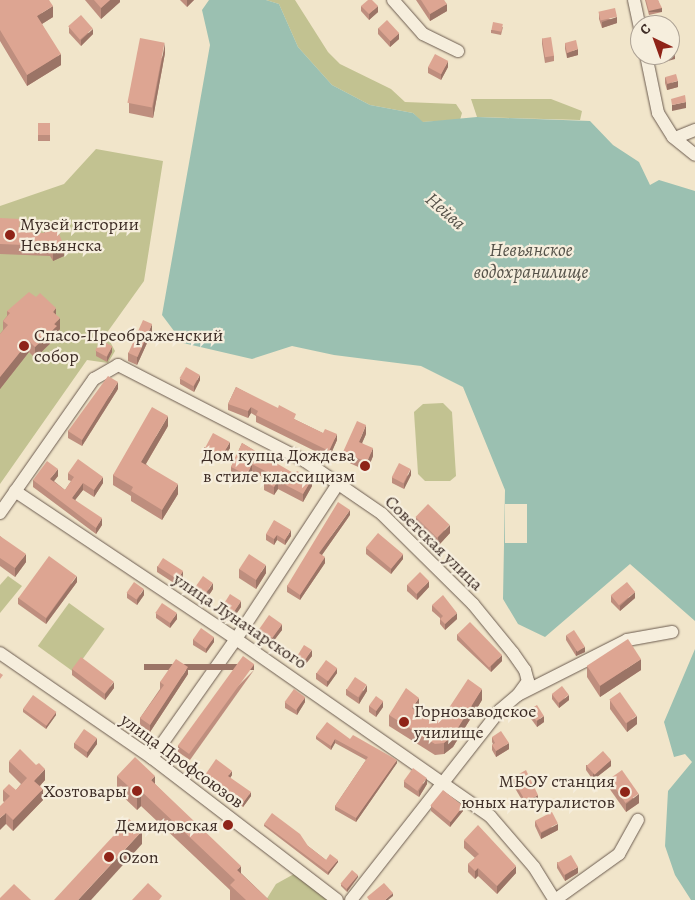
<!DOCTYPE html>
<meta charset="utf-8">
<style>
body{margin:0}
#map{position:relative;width:695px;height:900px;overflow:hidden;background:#f1e5ca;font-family:Alegreya,serif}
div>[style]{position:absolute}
.green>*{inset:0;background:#c2c291;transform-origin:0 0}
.water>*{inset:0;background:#9bc0b1}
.pier>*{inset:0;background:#f1e5ca;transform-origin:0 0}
.roads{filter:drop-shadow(0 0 1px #6b5b4f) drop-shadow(0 0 1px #6b5b4f)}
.minor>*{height:12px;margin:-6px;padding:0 6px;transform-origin:6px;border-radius:6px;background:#f6eedd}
.wall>*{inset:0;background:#be8e7e;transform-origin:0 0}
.shaded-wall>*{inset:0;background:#9b7466;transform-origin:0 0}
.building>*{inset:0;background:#dda592;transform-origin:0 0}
.dots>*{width:14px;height:14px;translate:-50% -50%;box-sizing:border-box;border:2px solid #f6eedd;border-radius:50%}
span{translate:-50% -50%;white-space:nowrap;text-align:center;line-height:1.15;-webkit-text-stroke:4.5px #f6eedd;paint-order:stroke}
.poi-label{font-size:18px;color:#3e2d26}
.left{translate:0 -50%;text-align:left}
.right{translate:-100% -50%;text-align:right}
.street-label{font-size:18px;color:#3e2d26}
.water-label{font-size:19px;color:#555249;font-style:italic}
.north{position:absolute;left:630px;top:15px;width:50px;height:50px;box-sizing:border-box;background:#f6eedd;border:1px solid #aca194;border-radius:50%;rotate:318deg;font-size:14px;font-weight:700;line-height:20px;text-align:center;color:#3e2d26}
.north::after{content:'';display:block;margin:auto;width:18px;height:22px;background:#8f2418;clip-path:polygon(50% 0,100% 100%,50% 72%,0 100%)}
</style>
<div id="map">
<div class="green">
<div style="clip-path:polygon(266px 0,295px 0,328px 52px,340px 64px,391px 89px,405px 102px,456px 104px,462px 113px,460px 120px,422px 122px,413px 113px,370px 105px,332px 85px,298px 47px,279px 4px)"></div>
<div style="clip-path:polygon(471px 99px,551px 99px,582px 111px,580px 120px,477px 117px)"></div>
<div style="clip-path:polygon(96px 149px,163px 161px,144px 281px,106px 334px,115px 351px,108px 363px,87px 360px,0 484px,0 206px,64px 184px)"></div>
<div style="clip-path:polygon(443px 403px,452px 412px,456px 476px,450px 481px,425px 481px,418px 474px,414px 412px,423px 404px)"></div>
<div style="clip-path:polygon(8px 576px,22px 586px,0 613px,0 585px)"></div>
<div style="left:69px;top:603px;width:44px;height:53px;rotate:36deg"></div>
<div style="clip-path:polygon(294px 874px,328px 900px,266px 900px,276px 884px)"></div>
</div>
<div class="water">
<div style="clip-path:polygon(209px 0,266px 0,279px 4px,298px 47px,332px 85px,370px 105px,413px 113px,423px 122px,477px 117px,590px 121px,613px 145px,639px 162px,650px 185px,659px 180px,695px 191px,695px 621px,630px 564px,545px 637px,518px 624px,503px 599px,505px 490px,463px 387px,421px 366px,334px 355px,292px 346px,252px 359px,183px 343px,162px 315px,210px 45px,202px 10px)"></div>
<div style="clip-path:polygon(695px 649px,695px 900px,691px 900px,675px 875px,665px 846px,668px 791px,692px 762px,685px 754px,674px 757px,664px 722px)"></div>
</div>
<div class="pier">
<div style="left:505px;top:504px;width:22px;height:39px"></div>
</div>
<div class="roads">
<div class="minor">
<div style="left:393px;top:0;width:45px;rotate:48.6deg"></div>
<div style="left:423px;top:34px;width:39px;rotate:26deg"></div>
<div style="left:634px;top:0;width:29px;rotate:78deg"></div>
<div style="left:646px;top:55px;width:59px;rotate:78.3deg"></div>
<div style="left:658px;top:113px;width:28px;rotate:58deg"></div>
<div style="left:673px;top:137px;width:28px;rotate:39deg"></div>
<div style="left:675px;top:138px;width:22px;rotate:-22deg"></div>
<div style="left:15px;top:491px;width:266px;rotate:33.8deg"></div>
<div style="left:236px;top:639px;width:310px;rotate:34.9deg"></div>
<div style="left:490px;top:816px;width:67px;rotate:49.2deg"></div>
<div style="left:534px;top:867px;width:39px;rotate:58deg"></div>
<div style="left:0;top:513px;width:164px;rotate:-55deg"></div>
<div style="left:94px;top:379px;width:28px;rotate:-30deg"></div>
<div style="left:118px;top:365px;width:210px;rotate:27.2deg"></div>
<div style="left:305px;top:461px;width:93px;rotate:34.5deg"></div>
<div style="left:382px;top:514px;width:128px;rotate:44.7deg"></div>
<div style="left:473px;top:604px;width:63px;rotate:50.8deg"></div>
<div style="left:513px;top:653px;width:21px;rotate:55deg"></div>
<div style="left:525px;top:670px;width:11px;rotate:75deg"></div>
<div style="left:528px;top:681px;width:17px;rotate:126deg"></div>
<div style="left:0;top:653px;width:185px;rotate:34.6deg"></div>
<div style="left:152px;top:758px;width:233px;rotate:37.5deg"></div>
<div style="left:152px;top:758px;width:146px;rotate:-54.8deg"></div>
<div style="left:236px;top:639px;width:184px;rotate:-56.7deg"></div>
<div style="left:351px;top:900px;width:241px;rotate:-51.9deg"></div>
<div style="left:500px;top:710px;width:23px;rotate:-40deg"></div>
<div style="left:518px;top:695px;width:122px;rotate:-26.8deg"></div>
<div style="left:627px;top:640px;width:46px;rotate:-10.1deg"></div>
<div style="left:555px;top:900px;width:79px;rotate:-35.7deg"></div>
<div style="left:619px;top:854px;width:39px;rotate:-61deg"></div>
</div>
</div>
<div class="wall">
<div style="clip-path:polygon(0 0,53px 17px,42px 24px,61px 65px,27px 86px,0 41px)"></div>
<div style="clip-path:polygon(85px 0,120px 0,120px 2px,101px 19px)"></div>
<div style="clip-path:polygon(180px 0,194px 0,187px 7px)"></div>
<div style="clip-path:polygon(416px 0,444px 0,447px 11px,430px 21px)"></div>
<div style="clip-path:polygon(645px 0,658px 0,662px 12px,649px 15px)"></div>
<div style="clip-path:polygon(361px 6px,378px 12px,369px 20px,361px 11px)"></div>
<div style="clip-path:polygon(599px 13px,617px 23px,602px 28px,599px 19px)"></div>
<div style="clip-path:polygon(69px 27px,93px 34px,81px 46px,69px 33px)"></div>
<div style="clip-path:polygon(503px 27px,501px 35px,491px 33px,491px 30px)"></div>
<div style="clip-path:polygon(378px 28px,399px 39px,390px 47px,378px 34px)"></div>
<div style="clip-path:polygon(542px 38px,554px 56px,554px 61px,545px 63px,542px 44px)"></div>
<div style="clip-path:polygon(565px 43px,578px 55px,567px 58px,565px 49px)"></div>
<div style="clip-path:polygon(165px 53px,153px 118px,129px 113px,129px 103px)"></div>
<div style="clip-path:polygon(428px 67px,448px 67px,441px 80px,428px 73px)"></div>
<div style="clip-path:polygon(665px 77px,678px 87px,667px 90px,665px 83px)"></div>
<div style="left:38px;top:123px;width:12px;height:18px"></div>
<div style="clip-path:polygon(0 218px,20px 232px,44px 233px,44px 229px,64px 256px,53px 261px,50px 256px,0 254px)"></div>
<div style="clip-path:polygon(7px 311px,56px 315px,60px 329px,57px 333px,57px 337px,35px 358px,29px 352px,0 389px,0 334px,3px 330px,3px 321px,7px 316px)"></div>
<div style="clip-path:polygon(152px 332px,137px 365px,128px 361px,128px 353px)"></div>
<div style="clip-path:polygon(96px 351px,112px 352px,107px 362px,96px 356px)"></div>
<div style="clip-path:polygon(180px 379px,200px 380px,194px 392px,180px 384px)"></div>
<div style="clip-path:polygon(236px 387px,296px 420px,337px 440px,329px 458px,256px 422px,256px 416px,251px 413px,248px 418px,228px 410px,228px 404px)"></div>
<div style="clip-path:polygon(118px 389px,82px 446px,68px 438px,68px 431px)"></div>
<div style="clip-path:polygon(168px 426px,146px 464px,178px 494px,162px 520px,131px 501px,131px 496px,113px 485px,113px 475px)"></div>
<div style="clip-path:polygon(366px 434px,362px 443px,373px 456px,367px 471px,343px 460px,343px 452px)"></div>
<div style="clip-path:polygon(242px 443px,312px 486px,303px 502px,278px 489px,274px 495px,264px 490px,264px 482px,266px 479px,252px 471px,247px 483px,231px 475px,231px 467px)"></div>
<div style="clip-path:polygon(204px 447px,230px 448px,221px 462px,204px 453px)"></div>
<div style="clip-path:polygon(68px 473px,103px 483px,94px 497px,83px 490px,75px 500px,102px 525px,96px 534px,33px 487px,33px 480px,58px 476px,54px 481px,65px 490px,71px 481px,68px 480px)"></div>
<div style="clip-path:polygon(411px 475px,404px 489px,392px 483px,392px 477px)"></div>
<div style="clip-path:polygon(350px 515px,322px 555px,325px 563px,300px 600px,287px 592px,287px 586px)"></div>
<div style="clip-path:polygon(416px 517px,450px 533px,438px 546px,416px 525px)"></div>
<div style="clip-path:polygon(266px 534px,291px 536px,285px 545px,277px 540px,274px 545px,266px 540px)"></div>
<div style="clip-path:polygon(0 536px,26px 562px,15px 577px,0 566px)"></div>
<div style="clip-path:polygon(366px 548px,403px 559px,391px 574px,366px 554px)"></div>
<div style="clip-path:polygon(157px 566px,183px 577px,177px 585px,157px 572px)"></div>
<div style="clip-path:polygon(239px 569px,266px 573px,256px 589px,239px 578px)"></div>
<div style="clip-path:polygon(77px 582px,46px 624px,18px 604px,18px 598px)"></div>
<div style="clip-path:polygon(407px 585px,429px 587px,417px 600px,407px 591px)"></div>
<div style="clip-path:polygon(213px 589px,203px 604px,193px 597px,193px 591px)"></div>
<div style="clip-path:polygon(127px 593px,144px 595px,137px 605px,127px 598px)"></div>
<div style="clip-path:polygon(611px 596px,635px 598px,620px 611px,611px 602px)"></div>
<div style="clip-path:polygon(432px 605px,457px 619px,445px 630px,440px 624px,440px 618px,432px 611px)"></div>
<div style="clip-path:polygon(241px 607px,230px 623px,220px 615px,220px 610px)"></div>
<div style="clip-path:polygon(156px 613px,177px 619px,170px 628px,156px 618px)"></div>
<div style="clip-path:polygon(259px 629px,282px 630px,272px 643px,259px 634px)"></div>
<div style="clip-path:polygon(457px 634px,502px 661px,491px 672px,457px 640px)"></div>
<div style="clip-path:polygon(566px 635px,585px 652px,576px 656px,566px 640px)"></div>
<div style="clip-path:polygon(193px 639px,214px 642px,206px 653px,193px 645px)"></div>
<div style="clip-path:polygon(297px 655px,312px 656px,304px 666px,297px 660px)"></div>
<div style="clip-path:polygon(587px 666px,641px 670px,600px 697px,587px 677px)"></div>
<div style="clip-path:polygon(72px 669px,114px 688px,105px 700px,72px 675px)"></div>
<div style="clip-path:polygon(254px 670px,190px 760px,178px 752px,178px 746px)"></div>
<div style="clip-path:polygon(316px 673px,337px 673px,327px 687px,316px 679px)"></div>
<div style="clip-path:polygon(188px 674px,150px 732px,140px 725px,140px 718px,160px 689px,160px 682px)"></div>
<div style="clip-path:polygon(346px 689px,367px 691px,359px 704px,346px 695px)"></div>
<div style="clip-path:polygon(552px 694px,569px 700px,559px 708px,552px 699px)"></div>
<div style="clip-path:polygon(482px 700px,453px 747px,444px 754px,435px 755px,389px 726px,389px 715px,419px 709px,417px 711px,430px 721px,441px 720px)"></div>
<div style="clip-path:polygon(610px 700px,637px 724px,627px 732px,610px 709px)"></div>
<div style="clip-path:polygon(285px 702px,305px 702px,297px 715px,285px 708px)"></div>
<div style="clip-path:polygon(369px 706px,383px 707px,376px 717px,369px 712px)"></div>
<div style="clip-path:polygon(23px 709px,56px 715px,46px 729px,23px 712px)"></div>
<div style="clip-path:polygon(529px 710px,544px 722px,537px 727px,529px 716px)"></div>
<div style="clip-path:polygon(316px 736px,350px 739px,397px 763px,356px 822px,335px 810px,335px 806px,366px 760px,335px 743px,331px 750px,316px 739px)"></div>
<div style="clip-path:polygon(492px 737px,509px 749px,496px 757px,492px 750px,492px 745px,493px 744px,492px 742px)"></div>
<div style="clip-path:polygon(74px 743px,97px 744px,87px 758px,74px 748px)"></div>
<div style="clip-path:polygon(9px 761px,45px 780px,40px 786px,43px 800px,13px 831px,6px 824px,4px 802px,3px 801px,3px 790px,16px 790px,21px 784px,9px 772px)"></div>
<div style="clip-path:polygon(586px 765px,611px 766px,593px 780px,586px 770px)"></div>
<div style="clip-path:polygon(205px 775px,232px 775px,230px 778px,251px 796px,243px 807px,205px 779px)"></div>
<div style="clip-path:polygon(117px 776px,155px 784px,241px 873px,269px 900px,230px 900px,230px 890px,141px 806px,137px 810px,117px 791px)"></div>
<div style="clip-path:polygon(512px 778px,538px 800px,526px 807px,512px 783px)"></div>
<div style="clip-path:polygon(609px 779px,639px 803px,626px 812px,609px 788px)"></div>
<div style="clip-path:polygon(404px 781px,427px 784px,419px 797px,404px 787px)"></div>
<div style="clip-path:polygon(431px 806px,463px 811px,450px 827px,431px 811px)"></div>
<div style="clip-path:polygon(535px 821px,558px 830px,541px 839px,535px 826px)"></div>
<div style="clip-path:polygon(264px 824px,308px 846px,326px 860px,338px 862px,328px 875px,264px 826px)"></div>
<div style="clip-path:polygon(464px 840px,516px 873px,497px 894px,478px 876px,475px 879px,468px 872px,468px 864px,475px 858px,464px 848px)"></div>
<div style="clip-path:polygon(557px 862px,578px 873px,565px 881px,557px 868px)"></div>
<div style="clip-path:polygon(358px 877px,347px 892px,341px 886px,341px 884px)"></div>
</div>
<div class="shaded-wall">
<div style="clip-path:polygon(110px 0,120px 0,120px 2px,101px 19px,101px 8px)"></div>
<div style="clip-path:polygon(187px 0,194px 0,187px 7px)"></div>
<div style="clip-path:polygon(447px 4px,447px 11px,430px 21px,430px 14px)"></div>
<div style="clip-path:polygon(53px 6px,53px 17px,37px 27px,37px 16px)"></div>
<div style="clip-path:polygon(378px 6px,378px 12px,369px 20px,369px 14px)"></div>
<div style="left:662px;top:8px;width:4px;height:13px;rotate:90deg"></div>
<div style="clip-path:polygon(617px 17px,617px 23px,602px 28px,602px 22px)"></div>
<div style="clip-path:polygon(93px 29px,93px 34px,81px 46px,81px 40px)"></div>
<div style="clip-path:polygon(399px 33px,399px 39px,390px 47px,390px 41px)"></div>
<div style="clip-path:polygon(165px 43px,165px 53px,153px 118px,153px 107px)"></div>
<div style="clip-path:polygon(578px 49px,578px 55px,567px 58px,567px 53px)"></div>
<div style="clip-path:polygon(61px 54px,61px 65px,27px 86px,27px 75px)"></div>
<div style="clip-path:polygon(675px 54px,675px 59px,661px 63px,661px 57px)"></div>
<div style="clip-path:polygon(448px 61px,448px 67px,441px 80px,441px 74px)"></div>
<div style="clip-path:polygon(678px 81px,678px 87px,667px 90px,667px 84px)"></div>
<div style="clip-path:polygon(686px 102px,686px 108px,672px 111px,672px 105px)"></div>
<div style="clip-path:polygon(64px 246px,64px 256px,53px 261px,53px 251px)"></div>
<div style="clip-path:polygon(56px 308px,56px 319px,53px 312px)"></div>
<div style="clip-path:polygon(60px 318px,60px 329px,57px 333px,57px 337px,35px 358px,35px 347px)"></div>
<div style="clip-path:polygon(152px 324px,152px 332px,137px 365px,137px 357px)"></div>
<div style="clip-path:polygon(29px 341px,29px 352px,0 389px,0 377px)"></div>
<div style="clip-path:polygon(112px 346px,112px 352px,107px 362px,107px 357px)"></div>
<div style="clip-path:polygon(200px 375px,200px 380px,194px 392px,194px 386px)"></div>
<div style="clip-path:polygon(118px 382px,118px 389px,82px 446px,82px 440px)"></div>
<div style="clip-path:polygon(251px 407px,251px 413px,248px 418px,248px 411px)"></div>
<div style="clip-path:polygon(168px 416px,168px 426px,141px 472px,141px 462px)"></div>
<div style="clip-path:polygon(366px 425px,366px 434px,359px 450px,359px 442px)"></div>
<div style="clip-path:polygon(337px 434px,337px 440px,329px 458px,329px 451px)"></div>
<div style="clip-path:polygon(230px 442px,230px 448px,221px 462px,221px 457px)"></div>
<div style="clip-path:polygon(373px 448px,373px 456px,367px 471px,367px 462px)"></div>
<div style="clip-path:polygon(252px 464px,252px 471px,247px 483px,247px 475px)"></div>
<div style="clip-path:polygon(58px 469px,58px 476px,50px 486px,50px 479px)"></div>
<div style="clip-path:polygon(411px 469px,411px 475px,404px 489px,404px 484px)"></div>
<div style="clip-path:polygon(103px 477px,103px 483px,94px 497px,94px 490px)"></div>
<div style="clip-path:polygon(312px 479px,312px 486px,303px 502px,303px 494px)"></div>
<div style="clip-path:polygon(278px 481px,278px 489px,274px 495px,274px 487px)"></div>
<div style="clip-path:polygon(83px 483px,83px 490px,72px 504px,72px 498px)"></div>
<div style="clip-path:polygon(178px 484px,178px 494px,162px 520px,162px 510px)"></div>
<div style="clip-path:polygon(350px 510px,350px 515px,319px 559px,319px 553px)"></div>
<div style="clip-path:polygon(102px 518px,102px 525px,96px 534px,96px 528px)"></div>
<div style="clip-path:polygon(450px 525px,450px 533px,438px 546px,438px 537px)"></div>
<div style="clip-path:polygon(291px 530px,291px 536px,285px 545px,285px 540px)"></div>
<div style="clip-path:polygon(277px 535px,277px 540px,274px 545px,274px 539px)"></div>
<div style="clip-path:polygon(26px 554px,26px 562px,15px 577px,15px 568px)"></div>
<div style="clip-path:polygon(403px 554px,403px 559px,391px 574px,391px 569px)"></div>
<div style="clip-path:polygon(325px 557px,325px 563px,300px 600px,300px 595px)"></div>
<div style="clip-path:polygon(266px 565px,266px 573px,256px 589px,256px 580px)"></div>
<div style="clip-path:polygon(183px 571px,183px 577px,177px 585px,177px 580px)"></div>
<div style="clip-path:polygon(77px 576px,77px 582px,46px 624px,46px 619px)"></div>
<div style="clip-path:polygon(429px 581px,429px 587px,417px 600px,417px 594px)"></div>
<div style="clip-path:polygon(213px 583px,213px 589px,203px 604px,203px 598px)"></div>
<div style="clip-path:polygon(144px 589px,144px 595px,137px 605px,137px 600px)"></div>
<div style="clip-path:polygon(635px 592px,635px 598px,620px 611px,620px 606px)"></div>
<div style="clip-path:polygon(241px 601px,241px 607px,230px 623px,230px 617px)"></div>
<div style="clip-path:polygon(177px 613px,177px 619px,170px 628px,170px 623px)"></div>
<div style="clip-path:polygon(457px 613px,457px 619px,445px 630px,445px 624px)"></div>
<div style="clip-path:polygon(282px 624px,282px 630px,272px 643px,272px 638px)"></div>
<div style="clip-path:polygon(214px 637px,214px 642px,206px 653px,206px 648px)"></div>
<div style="clip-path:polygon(585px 647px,585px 652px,576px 656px,576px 651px)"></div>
<div style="clip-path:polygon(312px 650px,312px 656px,304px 666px,304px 660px)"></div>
<div style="clip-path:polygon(502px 655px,502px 661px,491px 672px,491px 666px)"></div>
<div style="clip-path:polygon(641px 659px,641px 670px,600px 697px,600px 686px)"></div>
<div style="left:254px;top:664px;width:6px;height:110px;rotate:90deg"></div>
<div style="clip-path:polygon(188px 667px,188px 674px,150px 732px,150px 725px)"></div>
<div style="clip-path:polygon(337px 668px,337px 673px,327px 687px,327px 681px)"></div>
<div style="clip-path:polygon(114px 682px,114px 688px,105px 700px,105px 694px)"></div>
<div style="clip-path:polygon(367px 685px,367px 691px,359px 704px,359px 698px)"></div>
<div style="clip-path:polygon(482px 689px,482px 700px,453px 747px,444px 754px,444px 743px)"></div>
<div style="clip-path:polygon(569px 695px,569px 700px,559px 708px,559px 703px)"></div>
<div style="clip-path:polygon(305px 697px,305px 702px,297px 715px,297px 709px)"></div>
<div style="clip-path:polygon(419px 698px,419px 709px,412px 719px,412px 708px)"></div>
<div style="clip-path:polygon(383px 701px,383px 707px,376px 717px,376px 711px)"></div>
<div style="clip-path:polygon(56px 712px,56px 715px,46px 729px,46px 726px)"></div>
<div style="clip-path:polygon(544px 716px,544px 722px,537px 727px,537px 721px)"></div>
<div style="clip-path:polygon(637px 716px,637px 724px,627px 732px,627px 723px)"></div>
<div style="clip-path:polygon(97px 738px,97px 744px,87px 758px,87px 752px)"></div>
<div style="clip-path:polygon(335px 739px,335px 743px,331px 750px,331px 746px)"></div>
<div style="clip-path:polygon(509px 743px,509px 749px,496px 757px,496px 751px)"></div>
<div style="clip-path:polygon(397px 760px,397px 763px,356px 822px,356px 818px)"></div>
<div style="clip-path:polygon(611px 760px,611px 766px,593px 780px,593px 774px)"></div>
<div style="clip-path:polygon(45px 769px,45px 780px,34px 792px,34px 781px)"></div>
<div style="clip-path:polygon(232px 771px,232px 775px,228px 781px,228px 776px)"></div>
<div style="clip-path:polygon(155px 776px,155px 791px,151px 780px)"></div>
<div style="clip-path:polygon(427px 778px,427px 784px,419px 797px,419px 791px)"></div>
<div style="clip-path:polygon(43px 789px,43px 800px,13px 831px,13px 820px)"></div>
<div style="clip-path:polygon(141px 791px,141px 806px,137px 810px,137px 794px)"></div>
<div style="clip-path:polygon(251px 792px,251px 796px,243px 807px,243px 803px)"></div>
<div style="clip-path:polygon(639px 794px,639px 803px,626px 812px,626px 804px)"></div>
<div style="clip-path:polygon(538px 795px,538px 800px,526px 807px,526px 802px)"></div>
<div style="clip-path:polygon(463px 806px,463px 811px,450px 827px,450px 822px)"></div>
<div style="clip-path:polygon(6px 813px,6px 824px,0 830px,0 818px)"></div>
<div style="clip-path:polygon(558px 824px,558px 830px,541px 839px,541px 833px)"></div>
<div style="clip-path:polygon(142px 831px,142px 844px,91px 900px,78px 900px)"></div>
<div style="clip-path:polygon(338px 860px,338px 862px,328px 875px,328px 872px)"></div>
<div style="clip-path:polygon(241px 866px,241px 881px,237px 870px)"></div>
<div style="clip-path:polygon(516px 866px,516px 873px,497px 894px,497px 886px)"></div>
<div style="clip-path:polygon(578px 867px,578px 873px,565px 881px,565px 875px)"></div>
<div style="clip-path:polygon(478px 868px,478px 876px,475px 879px,475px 871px)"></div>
<div style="clip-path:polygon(358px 875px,358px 877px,347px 892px,347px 889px)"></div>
<div style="clip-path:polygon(393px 893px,393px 896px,388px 900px,385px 900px)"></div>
</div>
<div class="building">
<div style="clip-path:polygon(0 0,49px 0,53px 6px,37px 16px,61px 54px,27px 75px,0 30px)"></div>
<div style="clip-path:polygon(94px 0,110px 0,101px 8px)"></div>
<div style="clip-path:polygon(368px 0,372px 0,378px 6px,369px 14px,361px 6px)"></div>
<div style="clip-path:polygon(421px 0,444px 0,447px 4px,430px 14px)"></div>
<div style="clip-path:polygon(646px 0,658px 0,662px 8px,649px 11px)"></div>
<div style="left:615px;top:8px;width:9px;height:17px;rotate:77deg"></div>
<div style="left:81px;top:15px;width:18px;height:17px;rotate:49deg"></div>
<div style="left:387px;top:20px;width:18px;height:12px;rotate:47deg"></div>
<div style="clip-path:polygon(664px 20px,665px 25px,653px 25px,653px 23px)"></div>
<div style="left:493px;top:22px;width:10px;height:8px;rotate:11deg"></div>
<div style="left:551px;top:37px;width:19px;height:9px;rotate:81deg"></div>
<div style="left:140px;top:38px;width:25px;height:66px;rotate:11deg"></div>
<div style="clip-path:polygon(576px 40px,578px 49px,567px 53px,565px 43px)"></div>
<div style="clip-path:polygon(672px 45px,675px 54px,670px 55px,670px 46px)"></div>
<div style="left:435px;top:54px;width:15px;height:15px;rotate:28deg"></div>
<div style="clip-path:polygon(660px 55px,669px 55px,661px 57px)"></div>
<div style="left:676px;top:74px;width:7px;height:11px;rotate:74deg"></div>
<div style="clip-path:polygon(685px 95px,686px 102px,672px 105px,671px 99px)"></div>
<div style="left:38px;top:123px;width:12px;height:12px"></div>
<div style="clip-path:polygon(0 218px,20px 219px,19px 232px,45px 233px,44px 229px,55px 224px,64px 246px,53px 251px,50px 246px,0 244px)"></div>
<div style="clip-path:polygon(29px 292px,36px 297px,40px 293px,56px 308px,53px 312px,60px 318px,54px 324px,57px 326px,35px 347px,29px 341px,0 377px,0 334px,8px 325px,3px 321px,10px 313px,7px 311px)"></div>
<div style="left:143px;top:320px;width:10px;height:36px;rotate:24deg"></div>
<div style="left:101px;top:340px;width:13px;height:12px;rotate:29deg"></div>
<div style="left:186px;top:367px;width:16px;height:13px;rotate:30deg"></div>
<div style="clip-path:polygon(108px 376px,118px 382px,82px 440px,68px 431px)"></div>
<div style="clip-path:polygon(236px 387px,278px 408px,279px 405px,296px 414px,294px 419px,323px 433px,325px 429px,337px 434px,329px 451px,256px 415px,258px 411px,251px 407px,248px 411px,228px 404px)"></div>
<div style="clip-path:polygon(152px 407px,168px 416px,141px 462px,178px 484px,162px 510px,131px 491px,133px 487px,113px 475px)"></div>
<div style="clip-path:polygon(357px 421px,366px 425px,359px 442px,373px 448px,367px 462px,343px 452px)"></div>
<div style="left:213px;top:433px;width:19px;height:17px;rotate:28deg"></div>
<div style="clip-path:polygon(242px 443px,295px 474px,297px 471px,312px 479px,303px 494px,278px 481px,274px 487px,264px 482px,269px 473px,252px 464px,247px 475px,231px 467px)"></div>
<div style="clip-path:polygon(78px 459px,103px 477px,94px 490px,83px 483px,72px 498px,102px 518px,96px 528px,33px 480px,47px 461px,58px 469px,50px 479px,65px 490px,74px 477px,68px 473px)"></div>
<div style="left:399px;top:463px;width:13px;height:16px;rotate:27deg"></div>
<div style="clip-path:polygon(338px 502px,350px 510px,319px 553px,325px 557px,300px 595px,287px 586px)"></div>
<div style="left:428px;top:504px;width:30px;height:18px;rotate:44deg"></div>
<div style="clip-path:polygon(274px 520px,291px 530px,285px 540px,277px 535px,274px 539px,266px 534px)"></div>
<div style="left:378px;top:533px;width:33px;height:19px;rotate:40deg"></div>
<div style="clip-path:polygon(0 536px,26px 554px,15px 568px,0 558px)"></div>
<div style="left:249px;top:554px;width:20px;height:18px;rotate:33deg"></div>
<div style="left:49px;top:556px;width:34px;height:52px;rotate:36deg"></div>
<div style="left:163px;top:558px;width:24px;height:10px;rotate:33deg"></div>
<div style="left:420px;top:572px;width:13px;height:18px;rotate:45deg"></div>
<div style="left:203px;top:576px;width:12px;height:18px;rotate:35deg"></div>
<div style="left:134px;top:582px;width:12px;height:13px;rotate:35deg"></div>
<div style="left:627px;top:582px;width:13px;height:21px;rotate:51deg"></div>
<div style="left:230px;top:594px;width:13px;height:19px;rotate:32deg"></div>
<div style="clip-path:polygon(443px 595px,457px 613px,445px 624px,440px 619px,443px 616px,432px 605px)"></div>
<div style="left:162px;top:603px;width:18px;height:12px;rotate:34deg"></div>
<div style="left:269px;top:615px;width:16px;height:17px;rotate:35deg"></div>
<div style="left:470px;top:622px;width:46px;height:18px;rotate:46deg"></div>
<div style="left:201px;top:628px;width:16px;height:14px;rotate:35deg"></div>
<div style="left:574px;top:630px;width:20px;height:9px;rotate:57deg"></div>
<div style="left:628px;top:639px;width:24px;height:49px;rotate:57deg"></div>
<div style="left:304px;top:645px;width:9px;height:12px;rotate:32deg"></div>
<div style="left:243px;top:656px;width:14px;height:111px;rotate:36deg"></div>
<div style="left:81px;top:657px;width:41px;height:15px;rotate:37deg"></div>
<div style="clip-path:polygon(176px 659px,188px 667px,150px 725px,140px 718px,164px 685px,160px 682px)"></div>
<div style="left:326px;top:660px;width:14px;height:16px;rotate:36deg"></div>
<div style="clip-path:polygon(0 673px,3px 675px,0 679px)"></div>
<div style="left:355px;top:677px;width:14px;height:15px;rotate:34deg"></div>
<div style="clip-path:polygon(468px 679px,482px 689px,453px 736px,444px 743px,435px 744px,389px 715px,406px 688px,419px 698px,412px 708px,430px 721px,441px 720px)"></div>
<div style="left:562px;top:686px;width:11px;height:13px;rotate:52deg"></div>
<div style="left:294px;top:689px;width:14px;height:16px;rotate:36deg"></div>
<div style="left:620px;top:692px;width:29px;height:13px;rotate:55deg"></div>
<div style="left:33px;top:695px;width:29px;height:17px;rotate:36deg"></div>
<div style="left:376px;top:696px;width:9px;height:12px;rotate:36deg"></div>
<div style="left:537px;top:705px;width:13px;height:9px;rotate:58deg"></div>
<div style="clip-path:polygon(327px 722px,350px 739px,353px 735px,397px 760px,356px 818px,335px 806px,368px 757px,335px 739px,331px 746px,316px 736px)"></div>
<div style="left:84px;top:729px;width:16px;height:17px;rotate:35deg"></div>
<div style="clip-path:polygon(501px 731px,509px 743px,496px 751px,492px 745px,495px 743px,492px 737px)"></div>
<div style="clip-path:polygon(20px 749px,36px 765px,39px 763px,45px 769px,34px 781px,43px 789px,13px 820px,6px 813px,0 818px,0 806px,10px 796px,3px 790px,9px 784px,16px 790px,27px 778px,9px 761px)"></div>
<div style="left:603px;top:751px;width:12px;height:22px;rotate:48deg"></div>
<div style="clip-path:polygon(135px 757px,155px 776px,151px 780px,241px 866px,237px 870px,269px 900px,246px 900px,230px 885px,235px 880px,141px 791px,137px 794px,117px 776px)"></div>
<div style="clip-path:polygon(216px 759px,232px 771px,228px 776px,251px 792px,243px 803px,205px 775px)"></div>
<div style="left:413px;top:768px;width:17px;height:16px;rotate:36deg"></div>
<div style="clip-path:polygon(526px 770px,538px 795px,526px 802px,512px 778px)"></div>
<div style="left:622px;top:770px;width:29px;height:16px;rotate:55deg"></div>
<div style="left:443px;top:790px;width:26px;height:20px;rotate:39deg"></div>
<div style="left:552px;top:812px;width:13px;height:19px;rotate:63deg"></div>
<div style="clip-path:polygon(272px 813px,300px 834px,308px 846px,326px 860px,330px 854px,338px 860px,328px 872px,264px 824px)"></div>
<div style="clip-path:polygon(129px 819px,142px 831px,78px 900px,54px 900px)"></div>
<div style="clip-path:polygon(478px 825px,516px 866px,497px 886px,478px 868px,475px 871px,468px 864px,479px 854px,464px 840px)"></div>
<div style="left:571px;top:855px;width:14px;height:16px;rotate:60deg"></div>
<div style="left:352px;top:870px;width:8px;height:18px;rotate:40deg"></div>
<div style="clip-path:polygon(148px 883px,162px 896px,159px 900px,132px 900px)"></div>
<div style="clip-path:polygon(384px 883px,393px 893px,385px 900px,369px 900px,367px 897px)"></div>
<div style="clip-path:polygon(14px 884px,31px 900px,0 900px,0 898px)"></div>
</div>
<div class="dots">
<div style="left:10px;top:235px;background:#8f2418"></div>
<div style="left:24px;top:346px;background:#8f2418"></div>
<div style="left:365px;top:466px;background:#8f2418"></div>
<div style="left:404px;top:722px;background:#8f2418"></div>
<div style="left:137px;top:791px;background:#8f2418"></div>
<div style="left:625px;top:792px;background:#8f2418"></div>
<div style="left:228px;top:825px;background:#8f2418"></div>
<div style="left:109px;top:857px;background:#8f2418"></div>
</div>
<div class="poi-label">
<span class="left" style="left:20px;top:235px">Музей истории<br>Невьянска</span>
<span class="left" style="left:34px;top:346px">Спасо-Преображенский<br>собор</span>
<span class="right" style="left:355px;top:466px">Дом купца Дождева<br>в стиле классицизм</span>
<span class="left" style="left:414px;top:722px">Горнозаводское<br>училище</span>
<span class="right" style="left:615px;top:792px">МБОУ станция<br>юных натуралистов</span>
<span class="right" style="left:127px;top:791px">Хозтовары</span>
<span class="right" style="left:218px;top:825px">Демидовская</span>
<span class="left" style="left:119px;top:857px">Ozon</span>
</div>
<div class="street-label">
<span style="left:434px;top:543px;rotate:44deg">Советская улица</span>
<span style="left:240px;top:621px;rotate:34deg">улица Луначарского</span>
<span style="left:182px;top:761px;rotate:36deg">улица Профсоюзов</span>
</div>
<div class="water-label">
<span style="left:445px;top:212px;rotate:41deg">Нейва</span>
<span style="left:531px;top:262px">Невьянское<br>водохранилище</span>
</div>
<div class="north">С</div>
</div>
